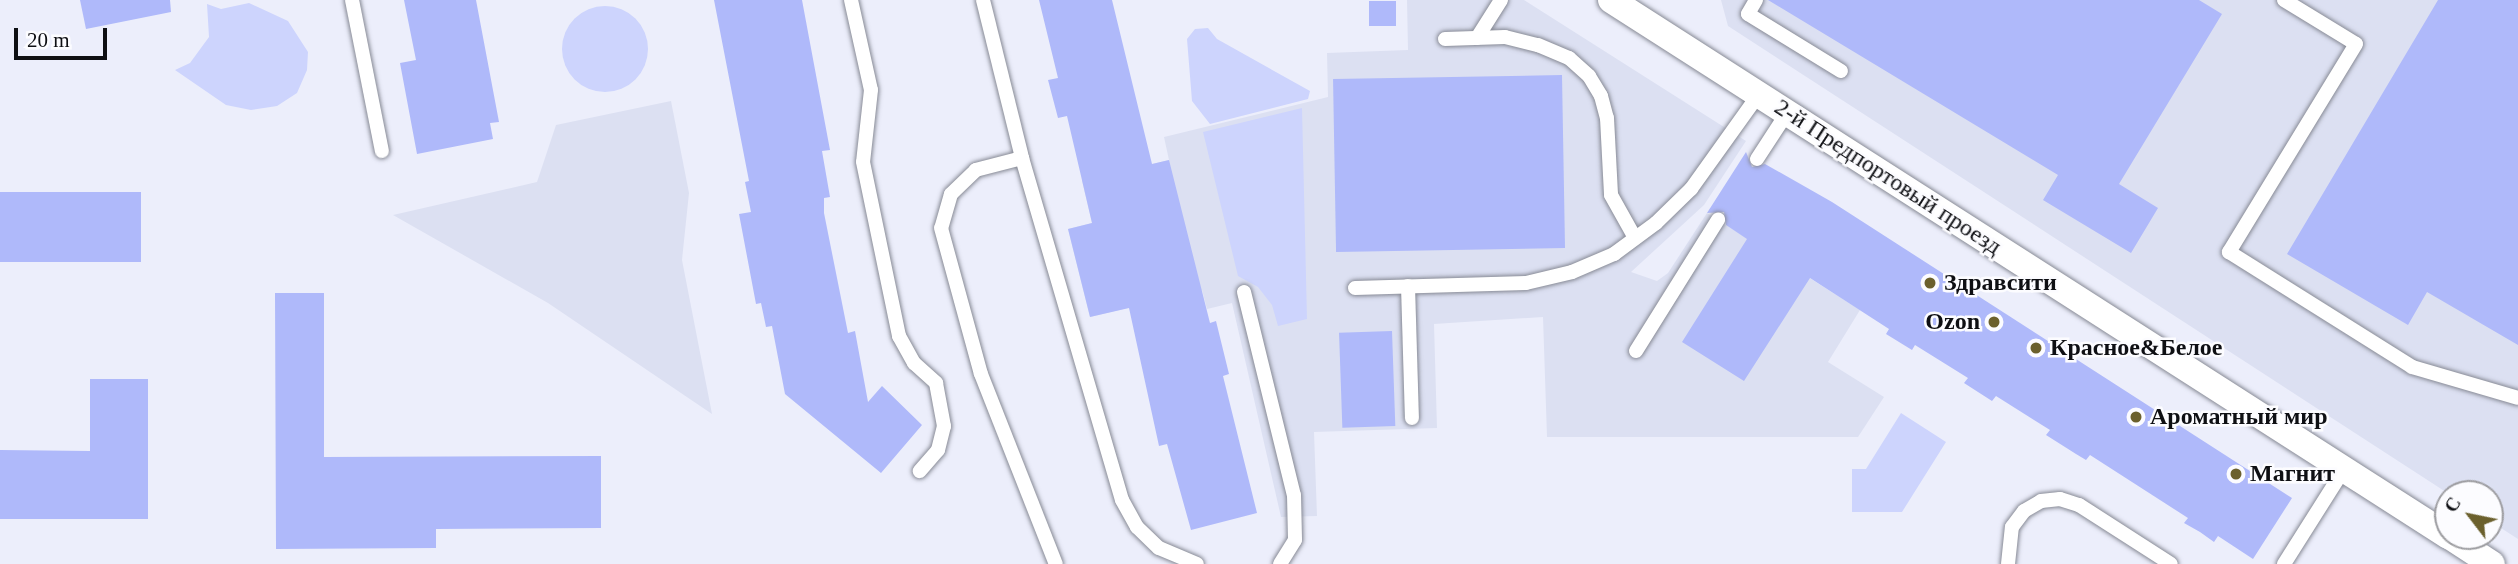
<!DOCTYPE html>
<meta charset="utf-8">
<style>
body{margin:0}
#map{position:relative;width:2518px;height:564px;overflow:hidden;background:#eceefb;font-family:"Times New Roman",serif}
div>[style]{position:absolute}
.built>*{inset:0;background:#dce0f2}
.green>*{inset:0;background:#cdd4fd}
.round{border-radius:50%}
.building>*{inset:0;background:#afb9fa;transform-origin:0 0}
.roads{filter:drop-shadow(0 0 2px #878a95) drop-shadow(0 0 2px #878a95)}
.lane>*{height:14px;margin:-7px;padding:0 7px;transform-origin:7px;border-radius:7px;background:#fff}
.street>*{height:26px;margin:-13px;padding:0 13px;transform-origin:13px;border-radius:13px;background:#fff}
.dots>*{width:19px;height:19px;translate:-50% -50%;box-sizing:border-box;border:4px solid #fcfcff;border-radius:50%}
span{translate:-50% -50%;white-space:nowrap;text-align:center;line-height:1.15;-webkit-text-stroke:5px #fcfcff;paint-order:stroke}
.street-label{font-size:24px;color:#0e0f13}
.poi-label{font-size:24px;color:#0e0f13;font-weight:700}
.left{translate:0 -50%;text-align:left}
.right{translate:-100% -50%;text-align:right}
.north{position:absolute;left:2434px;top:480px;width:70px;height:70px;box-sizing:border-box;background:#fcfcff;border:2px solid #9d9da1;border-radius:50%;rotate:302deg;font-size:19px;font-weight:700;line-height:28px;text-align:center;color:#0e0f13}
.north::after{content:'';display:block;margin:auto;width:24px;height:32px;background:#6b602d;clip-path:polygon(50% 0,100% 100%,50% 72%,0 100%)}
.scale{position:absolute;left:14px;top:28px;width:93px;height:32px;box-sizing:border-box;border:4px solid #0e0f13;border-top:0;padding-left:9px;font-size:21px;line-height:24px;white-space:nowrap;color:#0e0f13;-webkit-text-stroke:5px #fcfcff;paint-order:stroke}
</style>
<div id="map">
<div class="built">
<div style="clip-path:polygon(1407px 0,1524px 0,1746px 141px,1704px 205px,1631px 272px,1657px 281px,1668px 273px,1707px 213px,1860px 310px,1828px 362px,1884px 397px,1858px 437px,1547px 437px,1543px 317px,1434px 324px,1437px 428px,1314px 432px,1317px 516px,1281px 517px,1232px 303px,1207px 309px,1202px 290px,1090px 317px,1068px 229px,1092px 223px,1082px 181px,1169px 160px,1164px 137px,1328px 97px,1327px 53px,1408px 50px)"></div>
<div style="clip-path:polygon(1721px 0,2518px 0,2518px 539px,2490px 521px,2490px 494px,2449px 494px,1728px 26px)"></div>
<div style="clip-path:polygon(671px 101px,689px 193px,682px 260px,712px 414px,548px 303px,393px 215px,537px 182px,556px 125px)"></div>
</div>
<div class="green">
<div style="clip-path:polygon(249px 3px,288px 21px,308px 52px,307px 70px,297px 93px,277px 106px,251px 110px,226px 105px,175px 70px,190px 63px,209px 37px,207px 4px,221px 9px)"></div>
<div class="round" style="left:562px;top:6px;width:86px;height:86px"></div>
<div style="clip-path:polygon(1208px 28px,1217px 39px,1310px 91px,1308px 99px,1210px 124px,1192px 101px,1187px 39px,1195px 29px)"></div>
<div style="clip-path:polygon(1302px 108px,1307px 319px,1278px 326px,1272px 305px,1258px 287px,1238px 276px,1203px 132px)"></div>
<div style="clip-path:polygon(1901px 413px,1946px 442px,1902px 512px,1852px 512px,1852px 469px,1866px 469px)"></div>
</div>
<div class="building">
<div style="clip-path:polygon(80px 0,170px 0,171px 12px,86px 29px)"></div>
<div style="clip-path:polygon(404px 0,476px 0,499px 122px,490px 123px,493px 139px,417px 154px,400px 63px,416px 60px)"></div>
<div style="clip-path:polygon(714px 0,802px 0,830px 150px,822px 151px,830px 197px,824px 198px,824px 213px,848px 333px,855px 331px,868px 402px,882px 386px,922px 425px,881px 473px,785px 394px,772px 326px,766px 327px,761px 303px,756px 304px,739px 214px,751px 212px,745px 182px,749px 181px)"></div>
<div style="clip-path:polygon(1039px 0,1112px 0,1152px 164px,1169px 160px,1210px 323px,1216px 321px,1229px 374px,1223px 376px,1257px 513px,1191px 530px,1167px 444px,1159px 446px,1129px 308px,1090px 317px,1068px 229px,1092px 223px,1067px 116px,1058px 118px,1048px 80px,1058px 78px)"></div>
<div style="clip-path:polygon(1768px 0,2199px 0,2222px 14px,2119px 184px,2158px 208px,2131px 253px,2043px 200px,2058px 175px)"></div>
<div style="clip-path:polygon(2438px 0,2518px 0,2518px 345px,2427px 292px,2408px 325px,2287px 254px)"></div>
<div style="left:1369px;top:1px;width:27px;height:25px"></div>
<div style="left:1562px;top:75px;width:173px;height:229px;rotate:89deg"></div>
<div style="clip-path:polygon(1746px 152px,1752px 167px,1765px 164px,1832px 202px,2292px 498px,2253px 559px,2218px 536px,2214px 542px,2200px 532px,2184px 523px,2188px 518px,2090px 455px,2086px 460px,2076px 454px,2046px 435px,2050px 430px,1996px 396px,1992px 401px,1964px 383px,1968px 378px,1915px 345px,1912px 350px,1886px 334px,1889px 329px,1810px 278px,1744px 381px,1682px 342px,1747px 239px,1726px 225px,1724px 212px,1707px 213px)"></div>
<div style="left:0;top:192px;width:141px;height:70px"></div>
<div style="clip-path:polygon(275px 293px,324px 293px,324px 457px,601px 456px,601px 528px,436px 529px,436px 548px,276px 549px)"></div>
<div style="left:1392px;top:331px;width:95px;height:53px;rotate:88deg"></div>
<div style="clip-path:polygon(90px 379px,148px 379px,148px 519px,0 519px,0 450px,90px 451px)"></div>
</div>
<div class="roads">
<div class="lane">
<div style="left:352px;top:0;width:154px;rotate:78.8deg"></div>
<div style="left:851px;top:0;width:92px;rotate:77.5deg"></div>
<div style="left:871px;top:90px;width:72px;rotate:96.3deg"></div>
<div style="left:863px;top:162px;width:178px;rotate:78.3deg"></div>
<div style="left:899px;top:336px;width:31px;rotate:61deg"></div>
<div style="left:914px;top:363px;width:30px;rotate:42deg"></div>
<div style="left:936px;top:383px;width:44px;rotate:79.5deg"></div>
<div style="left:944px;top:426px;width:25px;rotate:104deg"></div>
<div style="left:938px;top:450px;width:28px;rotate:131deg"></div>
<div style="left:983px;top:0;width:163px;rotate:76.1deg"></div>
<div style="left:1022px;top:158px;width:356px;rotate:73.7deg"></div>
<div style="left:1122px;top:500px;width:31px;rotate:61deg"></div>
<div style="left:1137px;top:527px;width:30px;rotate:44deg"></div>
<div style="left:1159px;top:548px;width:41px;rotate:22.8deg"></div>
<div style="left:1756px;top:0;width:16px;rotate:120deg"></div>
<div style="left:1748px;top:14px;width:109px;rotate:31.5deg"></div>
<div style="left:2284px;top:0;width:84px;rotate:31.4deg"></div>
<div style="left:2356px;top:44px;width:244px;rotate:121.4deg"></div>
<div style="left:2229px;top:252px;width:216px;rotate:32.1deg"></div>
<div style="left:2412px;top:367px;width:110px;rotate:16.3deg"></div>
<div style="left:1477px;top:38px;width:45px;rotate:-57.7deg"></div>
<div style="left:1445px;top:39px;width:60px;rotate:-1.9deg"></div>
<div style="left:1505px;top:37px;width:34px;rotate:14deg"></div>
<div style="left:1538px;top:45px;width:34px;rotate:23deg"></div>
<div style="left:1569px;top:58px;width:27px;rotate:42deg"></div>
<div style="left:1589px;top:76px;width:23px;rotate:59deg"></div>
<div style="left:1601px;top:96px;width:23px;rotate:75deg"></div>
<div style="left:1607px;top:118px;width:77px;rotate:87deg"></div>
<div style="left:1611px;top:195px;width:49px;rotate:60.8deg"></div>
<div style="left:1022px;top:158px;width:48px;rotate:165.4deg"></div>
<div style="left:976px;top:170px;width:35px;rotate:136deg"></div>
<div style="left:951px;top:194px;width:35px;rotate:106deg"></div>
<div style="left:941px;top:228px;width:151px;rotate:74.7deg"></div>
<div style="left:981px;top:374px;width:204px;rotate:68.5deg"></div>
<div style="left:1757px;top:159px;width:55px;rotate:-56.9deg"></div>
<div style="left:1408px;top:286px;width:132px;rotate:88.3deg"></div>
<div style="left:1355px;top:288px;width:171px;rotate:-1.7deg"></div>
<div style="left:1526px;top:283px;width:47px;rotate:-13.4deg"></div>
<div style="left:1572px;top:272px;width:46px;rotate:-23.2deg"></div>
<div style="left:1614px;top:254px;width:52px;rotate:-36.4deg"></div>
<div style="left:1656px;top:223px;width:49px;rotate:-44.2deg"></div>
<div style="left:1691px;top:189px;width:117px;rotate:-54.4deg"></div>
<div style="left:1244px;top:292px;width:209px;rotate:76.2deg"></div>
<div style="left:1294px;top:495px;width:45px;rotate:88.7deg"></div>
<div style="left:1295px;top:540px;width:28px;rotate:122deg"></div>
<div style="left:1636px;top:351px;width:155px;rotate:-58deg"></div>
<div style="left:2008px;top:564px;width:37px;rotate:-84deg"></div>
<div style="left:2012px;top:527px;width:20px;rotate:-53deg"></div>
<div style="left:2024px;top:511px;width:20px;rotate:-30deg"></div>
<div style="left:2041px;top:501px;width:19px;rotate:-6deg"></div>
<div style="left:2060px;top:499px;width:20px;rotate:18deg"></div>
<div style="left:2079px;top:505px;width:109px;rotate:32.7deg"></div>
<div style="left:2284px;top:564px;width:112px;rotate:-57.7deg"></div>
</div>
<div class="street">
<div style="left:1611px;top:0;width:994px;rotate:32.63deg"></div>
<div style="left:2449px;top:536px;width:51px;rotate:33.1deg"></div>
</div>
</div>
<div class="dots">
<div style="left:1930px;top:283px;background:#6b602d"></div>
<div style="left:1994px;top:322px;background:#6b602d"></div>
<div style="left:2036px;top:348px;background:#6b602d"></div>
<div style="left:2136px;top:417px;background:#6b602d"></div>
<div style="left:2236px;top:474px;background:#6b602d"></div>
</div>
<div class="street-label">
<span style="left:1888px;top:177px;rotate:33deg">2-й Предпортовый проезд</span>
</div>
<div class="poi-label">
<span class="left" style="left:1944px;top:283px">Здравсити</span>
<span class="right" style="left:1980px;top:322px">Ozon</span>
<span class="left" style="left:2050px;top:348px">Красное&amp;Белое</span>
<span class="left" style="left:2150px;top:417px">Ароматный мир</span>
<span class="left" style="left:2250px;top:474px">Магнит</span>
</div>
<div class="north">С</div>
<div class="scale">20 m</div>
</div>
